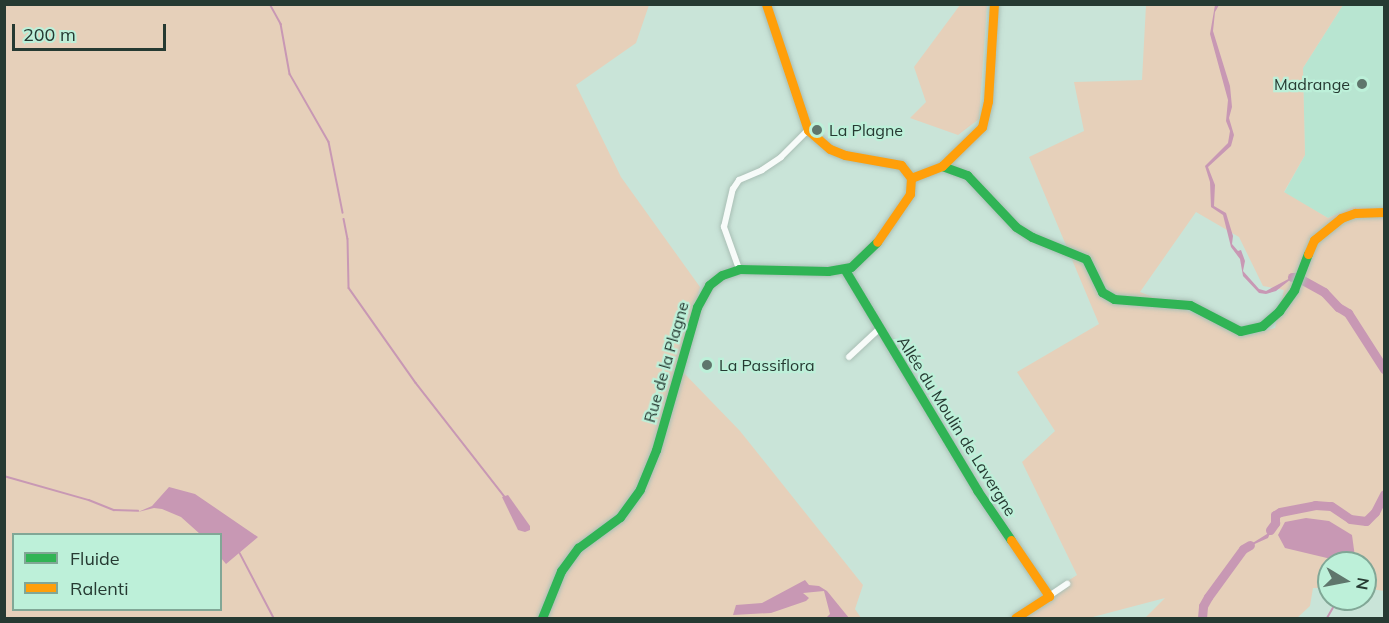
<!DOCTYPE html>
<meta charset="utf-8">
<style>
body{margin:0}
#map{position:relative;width:1389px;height:623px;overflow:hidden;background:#c9e4d8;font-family:Mulish,sans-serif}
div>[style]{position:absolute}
.built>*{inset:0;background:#b8e5d1}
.green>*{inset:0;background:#e6d0ba}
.water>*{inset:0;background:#c898b4}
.stream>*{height:1.5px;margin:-0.75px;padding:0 0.75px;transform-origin:0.75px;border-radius:0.75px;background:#c898b4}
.river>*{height:9px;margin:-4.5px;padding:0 4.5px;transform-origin:4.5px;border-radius:4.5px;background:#c898b4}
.roads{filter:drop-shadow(0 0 2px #a9bfb5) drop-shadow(0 0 2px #a9bfb5)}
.street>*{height:6px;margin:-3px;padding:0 3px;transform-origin:3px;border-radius:3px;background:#f7fbf9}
.fast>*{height:9px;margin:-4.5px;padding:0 4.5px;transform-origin:4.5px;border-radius:4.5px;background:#30b455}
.slow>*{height:9px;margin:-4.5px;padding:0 4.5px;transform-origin:4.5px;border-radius:4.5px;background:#ff9f0a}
.dots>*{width:16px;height:16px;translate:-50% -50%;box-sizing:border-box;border:3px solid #bdf0d9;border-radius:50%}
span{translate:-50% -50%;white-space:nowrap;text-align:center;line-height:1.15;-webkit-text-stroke:4.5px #bdf0d9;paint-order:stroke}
.poi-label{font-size:16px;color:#263a32}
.right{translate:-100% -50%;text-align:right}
.left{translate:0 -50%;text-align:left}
.street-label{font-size:16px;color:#263a32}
.frame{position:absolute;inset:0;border:6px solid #263a32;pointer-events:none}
.legend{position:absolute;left:12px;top:533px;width:210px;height:78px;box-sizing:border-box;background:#bdf0d9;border:2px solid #81a796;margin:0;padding:8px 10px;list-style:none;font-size:18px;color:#263a32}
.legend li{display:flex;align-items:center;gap:12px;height:30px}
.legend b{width:30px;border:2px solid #81a796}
.north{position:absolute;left:1317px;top:551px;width:60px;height:60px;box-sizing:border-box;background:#bdf0d9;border:2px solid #81a796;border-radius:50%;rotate:100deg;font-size:16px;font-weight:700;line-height:24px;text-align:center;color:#263a32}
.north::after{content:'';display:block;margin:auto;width:21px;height:27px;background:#5f766c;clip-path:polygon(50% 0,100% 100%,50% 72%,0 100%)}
.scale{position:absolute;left:12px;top:24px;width:154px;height:27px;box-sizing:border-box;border:3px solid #263a32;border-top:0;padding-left:8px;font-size:18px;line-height:21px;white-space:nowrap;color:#263a32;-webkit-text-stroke:4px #bdf0d9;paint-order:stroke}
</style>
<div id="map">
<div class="built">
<div style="clip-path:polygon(1343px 5px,1384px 5px,1384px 209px,1353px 207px,1328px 218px,1284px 193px,1305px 155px,1303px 68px)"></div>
</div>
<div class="green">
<div style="clip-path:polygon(evenodd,4px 5px,649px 5px,636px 43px,576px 85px,621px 177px,700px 287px,680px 369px,740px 431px,863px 585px,855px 609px,861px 618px,5px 618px,4px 5px,14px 534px,220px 534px,220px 610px,14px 610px,14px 534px)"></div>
<div style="clip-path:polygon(960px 5px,987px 5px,979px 119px,958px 135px,910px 118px,926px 102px,914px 67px)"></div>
<div style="clip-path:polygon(evenodd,1146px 5px,1343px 5px,1303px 68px,1305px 155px,1284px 192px,1328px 218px,1353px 207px,1384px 209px,1384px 591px,1365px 588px,1365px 563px,1329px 563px,1329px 588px,1313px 588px,1310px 606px,1297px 618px,1145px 618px,1165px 598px,1089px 618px,1011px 618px,1077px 575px,1022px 462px,1055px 431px,1017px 372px,1099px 324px,1029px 157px,1084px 131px,1074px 82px,1142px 80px,1146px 5px,1196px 212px,1239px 237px,1263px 286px,1284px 290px,1275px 328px,1249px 335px,1140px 292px,1196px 212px)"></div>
</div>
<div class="water">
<div style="clip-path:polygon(1215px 5px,1219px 5px,1215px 12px,1213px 31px,1230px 86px,1232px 107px,1229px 118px,1234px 135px,1231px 146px,1208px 167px,1215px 185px,1214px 206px,1226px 213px,1233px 236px,1232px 244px,1238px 251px,1241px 250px,1245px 261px,1243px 271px,1259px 289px,1266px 291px,1296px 275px,1276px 291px,1266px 294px,1259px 293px,1243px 276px,1240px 259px,1231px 247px,1223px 215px,1211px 207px,1210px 182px,1205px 166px,1228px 143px,1230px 131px,1226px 121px,1228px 100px,1210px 34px)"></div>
<div style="clip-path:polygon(1304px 277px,1326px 292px,1338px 306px,1348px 311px,1356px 327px,1378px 354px,1384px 370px,1365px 341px,1348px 313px,1338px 307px,1324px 292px,1304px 281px)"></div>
<div style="clip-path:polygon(169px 487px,195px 494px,258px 537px,226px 564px,221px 558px,220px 534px,200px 534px,181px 517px,162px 509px,154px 508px,138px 512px,152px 506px)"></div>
<div style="clip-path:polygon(1384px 494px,1381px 497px,1381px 502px,1374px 513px,1361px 524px,1341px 518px,1330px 507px,1310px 506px,1279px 513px,1268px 538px,1248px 547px,1220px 587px,1207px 599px,1203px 609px,1204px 618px,1202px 618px,1203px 606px,1208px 597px,1243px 549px,1267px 534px,1274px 523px,1275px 515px,1280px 512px,1310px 505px,1315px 505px,1331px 506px,1350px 519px,1363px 522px,1373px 513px,1381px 497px)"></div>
<div style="clip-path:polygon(508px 495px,530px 526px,530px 530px,525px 532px,518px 530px,502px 497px)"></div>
<div style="clip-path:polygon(1306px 518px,1329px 521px,1352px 535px,1355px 557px,1348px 563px,1285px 548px,1278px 535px,1285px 522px)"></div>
<div style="clip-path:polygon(805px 580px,809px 585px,819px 586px,827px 591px,849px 618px,826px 618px,830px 614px,824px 591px,803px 593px,809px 598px,806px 601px,771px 613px,733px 615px,736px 605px,762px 603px)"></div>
</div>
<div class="stream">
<div style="left:270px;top:4px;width:23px;rotate:61deg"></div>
<div style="left:281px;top:24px;width:51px;rotate:79.8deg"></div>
<div style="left:290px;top:74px;width:78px;rotate:60.2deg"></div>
<div style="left:329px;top:142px;width:72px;rotate:78.8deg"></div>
<div style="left:344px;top:219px;width:20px;rotate:79deg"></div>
<div style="left:348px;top:239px;width:49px;rotate:88.8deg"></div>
<div style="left:349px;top:288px;width:116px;rotate:54.8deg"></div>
<div style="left:416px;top:383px;width:146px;rotate:52deg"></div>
<div style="left:4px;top:476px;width:88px;rotate:15.8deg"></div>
<div style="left:89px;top:500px;width:27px;rotate:22deg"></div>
<div style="left:114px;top:510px;width:24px;rotate:2deg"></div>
<div style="left:240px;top:553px;width:73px;rotate:62.4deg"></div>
<div style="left:1327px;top:618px;width:22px;rotate:-60deg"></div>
</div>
<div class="river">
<div style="left:1292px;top:277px;width:5px"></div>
<div style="left:1297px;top:277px;width:31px;rotate:29deg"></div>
<div style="left:1324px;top:292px;width:21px;rotate:47deg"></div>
<div style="left:1338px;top:307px;width:12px;rotate:31deg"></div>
<div style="left:1348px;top:313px;width:67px;rotate:57.3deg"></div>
<div style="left:1270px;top:530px;width:9px;rotate:-54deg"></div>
<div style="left:1275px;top:523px;width:8px;rotate:-90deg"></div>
<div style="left:1275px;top:515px;width:6px;rotate:-31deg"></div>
<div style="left:1280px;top:512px;width:36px;rotate:-11deg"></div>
<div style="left:1315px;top:505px;width:16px;rotate:4deg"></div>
<div style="left:1331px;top:506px;width:23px;rotate:34deg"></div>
<div style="left:1350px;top:519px;width:16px;rotate:7deg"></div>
<div style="left:1366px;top:521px;width:13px;rotate:-45deg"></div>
<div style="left:1375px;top:512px;width:20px;rotate:-63deg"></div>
<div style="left:1202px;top:618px;width:12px;rotate:-85deg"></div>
<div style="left:1203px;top:606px;width:10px;rotate:-61deg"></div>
<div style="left:1208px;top:597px;width:59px;rotate:-53.9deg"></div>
<div style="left:1243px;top:549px;width:8px;rotate:-30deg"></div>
</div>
<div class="roads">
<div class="street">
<div style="left:739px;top:269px;width:45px;rotate:-109.7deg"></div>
<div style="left:724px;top:227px;width:39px;rotate:-77deg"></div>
<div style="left:733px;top:189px;width:11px;rotate:-56deg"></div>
<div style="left:739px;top:180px;width:25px;rotate:-23deg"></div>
<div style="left:762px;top:170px;width:23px;rotate:-34deg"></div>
<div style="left:781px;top:157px;width:38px;rotate:-45deg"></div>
<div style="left:849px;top:357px;width:41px;rotate:-43deg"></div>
<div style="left:1049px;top:596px;width:22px;rotate:-34deg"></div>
</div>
<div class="fast">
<div style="left:942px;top:166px;width:27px;rotate:20deg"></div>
<div style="left:967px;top:175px;width:71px;rotate:46.7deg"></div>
<div style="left:1016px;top:227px;width:19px;rotate:32deg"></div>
<div style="left:1032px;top:237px;width:58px;rotate:22.2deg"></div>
<div style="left:1086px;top:259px;width:37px;rotate:64deg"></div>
<div style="left:1102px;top:292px;width:14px;rotate:30deg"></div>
<div style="left:1114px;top:299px;width:76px;rotate:4.5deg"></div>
<div style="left:1190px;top:305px;width:56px;rotate:27.5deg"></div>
<div style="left:1240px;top:331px;width:23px;rotate:-13deg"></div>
<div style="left:1262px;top:326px;width:23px;rotate:-41deg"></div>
<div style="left:1279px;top:311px;width:26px;rotate:-54deg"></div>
<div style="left:1294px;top:290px;width:39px;rotate:-69deg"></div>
<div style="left:845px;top:270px;width:257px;rotate:59deg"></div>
<div style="left:977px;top:490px;width:60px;rotate:55.8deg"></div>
<div style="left:542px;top:618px;width:51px;rotate:-68deg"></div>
<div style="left:561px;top:571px;width:29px;rotate:-54deg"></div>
<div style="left:578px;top:548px;width:52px;rotate:-36.4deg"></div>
<div style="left:620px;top:517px;width:34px;rotate:-54deg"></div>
<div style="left:640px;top:489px;width:42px;rotate:-67.7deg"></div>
<div style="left:656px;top:450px;width:149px;rotate:-74deg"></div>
<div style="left:697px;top:307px;width:25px;rotate:-61deg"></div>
<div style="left:709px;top:285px;width:16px;rotate:-38deg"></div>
<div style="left:722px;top:275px;width:18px;rotate:-19deg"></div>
<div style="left:739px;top:269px;width:89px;rotate:1.3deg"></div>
<div style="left:828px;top:271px;width:23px;rotate:-10deg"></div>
<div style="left:851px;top:267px;width:36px;rotate:-44deg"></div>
</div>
<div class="slow">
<div style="left:766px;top:4px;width:133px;rotate:71.6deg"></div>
<div style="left:808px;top:130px;width:29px;rotate:41deg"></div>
<div style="left:830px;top:149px;width:16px;rotate:22deg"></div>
<div style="left:845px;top:155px;width:57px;rotate:10.1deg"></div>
<div style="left:901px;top:165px;width:16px;rotate:52deg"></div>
<div style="left:911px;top:178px;width:16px;rotate:94deg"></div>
<div style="left:910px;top:194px;width:58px;rotate:124.5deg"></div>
<div style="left:911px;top:178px;width:33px;rotate:-21deg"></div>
<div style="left:942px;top:166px;width:56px;rotate:-44.3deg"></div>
<div style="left:982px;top:127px;width:27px;rotate:-77deg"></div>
<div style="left:988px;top:101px;width:97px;rotate:-86.5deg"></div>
<div style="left:1308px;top:254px;width:15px;rotate:-67deg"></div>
<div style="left:1314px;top:240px;width:35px;rotate:-39deg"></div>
<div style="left:1341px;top:218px;width:15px;rotate:-20deg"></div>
<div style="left:1355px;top:213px;width:29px;rotate:-2deg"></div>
<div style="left:1011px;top:540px;width:68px;rotate:55.8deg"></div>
<div style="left:1049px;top:596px;width:40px;rotate:147.1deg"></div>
</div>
</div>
<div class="dots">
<div style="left:1362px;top:84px;background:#5f766c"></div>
<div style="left:817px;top:130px;background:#5f766c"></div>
<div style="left:707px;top:365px;background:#5f766c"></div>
</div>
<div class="poi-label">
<span class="right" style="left:1350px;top:84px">Madrange</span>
<span class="left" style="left:829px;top:130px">La Plagne</span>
<span class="left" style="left:719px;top:365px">La Passiflora</span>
</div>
<div class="street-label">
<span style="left:666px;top:362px;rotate:-74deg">Rue de la Plagne</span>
<span style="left:957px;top:426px;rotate:58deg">Allée du Moulin de Lavergne</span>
</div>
<div class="frame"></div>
<ul class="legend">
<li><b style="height:8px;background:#30b455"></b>Fluide</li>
<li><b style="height:8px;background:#ff9f0a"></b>Ralenti</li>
</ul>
<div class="north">N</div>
<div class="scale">200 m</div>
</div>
